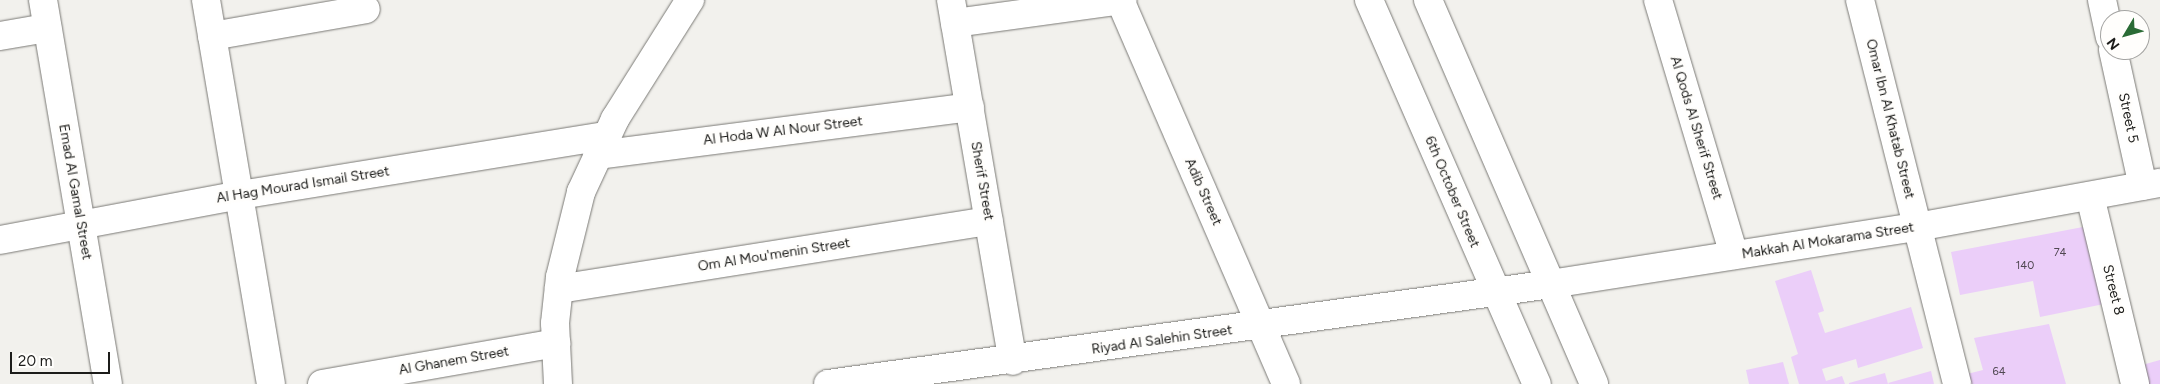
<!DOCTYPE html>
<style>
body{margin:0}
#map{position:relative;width:2160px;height:384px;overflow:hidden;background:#f2f1ed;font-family:Figtree,sans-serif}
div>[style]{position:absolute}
.building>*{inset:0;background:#ebcef9}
.roads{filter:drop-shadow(0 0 1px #7a7975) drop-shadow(0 0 1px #7a7975)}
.minor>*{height:28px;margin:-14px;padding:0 14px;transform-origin:14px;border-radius:14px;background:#fff}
.major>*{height:28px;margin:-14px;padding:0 14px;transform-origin:14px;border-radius:14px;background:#fff}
span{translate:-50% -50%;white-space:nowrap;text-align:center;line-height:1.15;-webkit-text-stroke:5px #fffefc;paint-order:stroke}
.number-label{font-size:11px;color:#504852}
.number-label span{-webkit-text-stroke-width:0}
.street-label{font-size:14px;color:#1c1c1a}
.north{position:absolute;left:2100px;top:10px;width:50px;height:50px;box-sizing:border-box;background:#fffefc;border:1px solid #a4a4a2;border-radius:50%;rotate:233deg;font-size:14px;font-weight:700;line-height:20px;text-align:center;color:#1c1c1a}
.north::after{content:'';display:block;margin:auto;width:18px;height:22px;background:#2a6b35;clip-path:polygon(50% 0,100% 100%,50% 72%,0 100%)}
.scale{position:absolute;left:10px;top:352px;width:100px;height:22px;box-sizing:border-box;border:2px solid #1c1c1a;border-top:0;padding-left:6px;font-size:15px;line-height:18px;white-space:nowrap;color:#1c1c1a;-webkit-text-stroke:4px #fffefc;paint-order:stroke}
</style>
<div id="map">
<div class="building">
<div style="clip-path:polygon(2088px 226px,2104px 304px,2040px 317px,2033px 281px,1960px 295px,1951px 252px)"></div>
<div style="clip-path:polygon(1811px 270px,1824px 311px,1818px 313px,1825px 333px,1911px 307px,1923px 348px,1858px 368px,1856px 359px,1822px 369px,1826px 381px,1842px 376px,1845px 384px,1799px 384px,1791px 357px,1798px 354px,1775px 281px)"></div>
<div style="clip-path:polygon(2049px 324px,2066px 384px,1965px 384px,1963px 375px,1983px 370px,1974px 338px)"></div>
<div style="clip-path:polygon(2160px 360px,2160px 384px,2148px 384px,2142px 365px)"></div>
<div style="clip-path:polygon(1783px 362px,1789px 384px,1749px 384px,1746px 370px)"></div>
<div style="clip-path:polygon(1931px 371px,1934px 384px,1889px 384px,1888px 383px)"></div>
<div style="clip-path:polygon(1885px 373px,1888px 384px,1849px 384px,1849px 383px)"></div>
</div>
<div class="roads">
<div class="minor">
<div style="left:43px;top:0;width:389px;rotate:80.4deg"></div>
<div style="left:206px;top:0;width:389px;rotate:80.4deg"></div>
<div style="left:951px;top:0;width:366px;rotate:80.3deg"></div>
<div style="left:1120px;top:0;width:418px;rotate:66.6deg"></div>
<div style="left:1369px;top:0;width:419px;rotate:66.4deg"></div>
<div style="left:1428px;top:0;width:418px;rotate:66.6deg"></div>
<div style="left:1658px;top:0;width:266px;rotate:73.4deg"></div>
<div style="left:1860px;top:0;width:396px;rotate:75.8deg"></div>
<div style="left:2102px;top:0;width:38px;rotate:78deg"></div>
<div style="left:955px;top:23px;width:169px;rotate:-7.8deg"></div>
<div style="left:0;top:36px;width:48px;rotate:-9.7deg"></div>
<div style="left:212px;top:36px;width:156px;rotate:-9.9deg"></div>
<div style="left:2113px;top:50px;width:139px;rotate:77.6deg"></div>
<div style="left:597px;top:155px;width:376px;rotate:-7.3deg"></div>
<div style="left:2090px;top:196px;width:193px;rotate:76.5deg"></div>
<div style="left:0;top:240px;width:244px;rotate:-10.6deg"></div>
<div style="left:240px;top:195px;width:371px;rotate:-9.2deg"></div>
<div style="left:559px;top:289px;width:435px;rotate:-9deg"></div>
<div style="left:322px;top:384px;width:238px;rotate:-9.9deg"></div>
<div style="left:828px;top:384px;width:730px;rotate:-7.87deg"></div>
<div style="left:1551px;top:284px;width:370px;rotate:-8.9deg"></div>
<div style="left:1917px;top:227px;width:247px;rotate:-10.3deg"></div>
</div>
<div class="major">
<div style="left:558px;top:384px;width:61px;rotate:-92.8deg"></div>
<div style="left:555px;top:323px;width:46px;rotate:-83.8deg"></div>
<div style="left:560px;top:277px;width:88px;rotate:-76.1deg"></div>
<div style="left:581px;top:192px;width:81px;rotate:-65deg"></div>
<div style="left:615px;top:119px;width:141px;rotate:-57.8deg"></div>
</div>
</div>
<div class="number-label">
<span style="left:2060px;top:253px">74</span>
<span style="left:2025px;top:266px">140</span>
<span style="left:1999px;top:372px">64</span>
</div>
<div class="street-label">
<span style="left:2128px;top:118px;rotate:78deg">Street 5</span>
<span style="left:1890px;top:119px;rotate:76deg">Omar Ibn Al Khatab Street</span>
<span style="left:1696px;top:128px;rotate:73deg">Al Qods Al Sherif Street</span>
<span style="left:783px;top:131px;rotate:-7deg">Al Hoda W Al Nour Street</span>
<span style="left:982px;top:181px;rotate:80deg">Sherif Street</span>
<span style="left:303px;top:185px;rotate:-9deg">Al Hag Mourad Ismail Street</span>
<span style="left:75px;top:192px;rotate:80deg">Emad Al Gamal Street</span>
<span style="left:1203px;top:192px;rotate:66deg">Adib Street</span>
<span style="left:1452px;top:192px;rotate:67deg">6th October Street</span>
<span style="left:1828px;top:241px;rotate:-9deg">Makkah Al Mokarama Street</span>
<span style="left:774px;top:255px;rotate:-9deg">Om Al Mou'menin Street</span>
<span style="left:2113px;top:290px;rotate:76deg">Street 8</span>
<span style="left:1162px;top:340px;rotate:-8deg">Riyad Al Salehin Street</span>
<span style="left:454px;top:361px;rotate:-10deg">Al Ghanem Street</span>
</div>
<div class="north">N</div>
<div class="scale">20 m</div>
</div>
